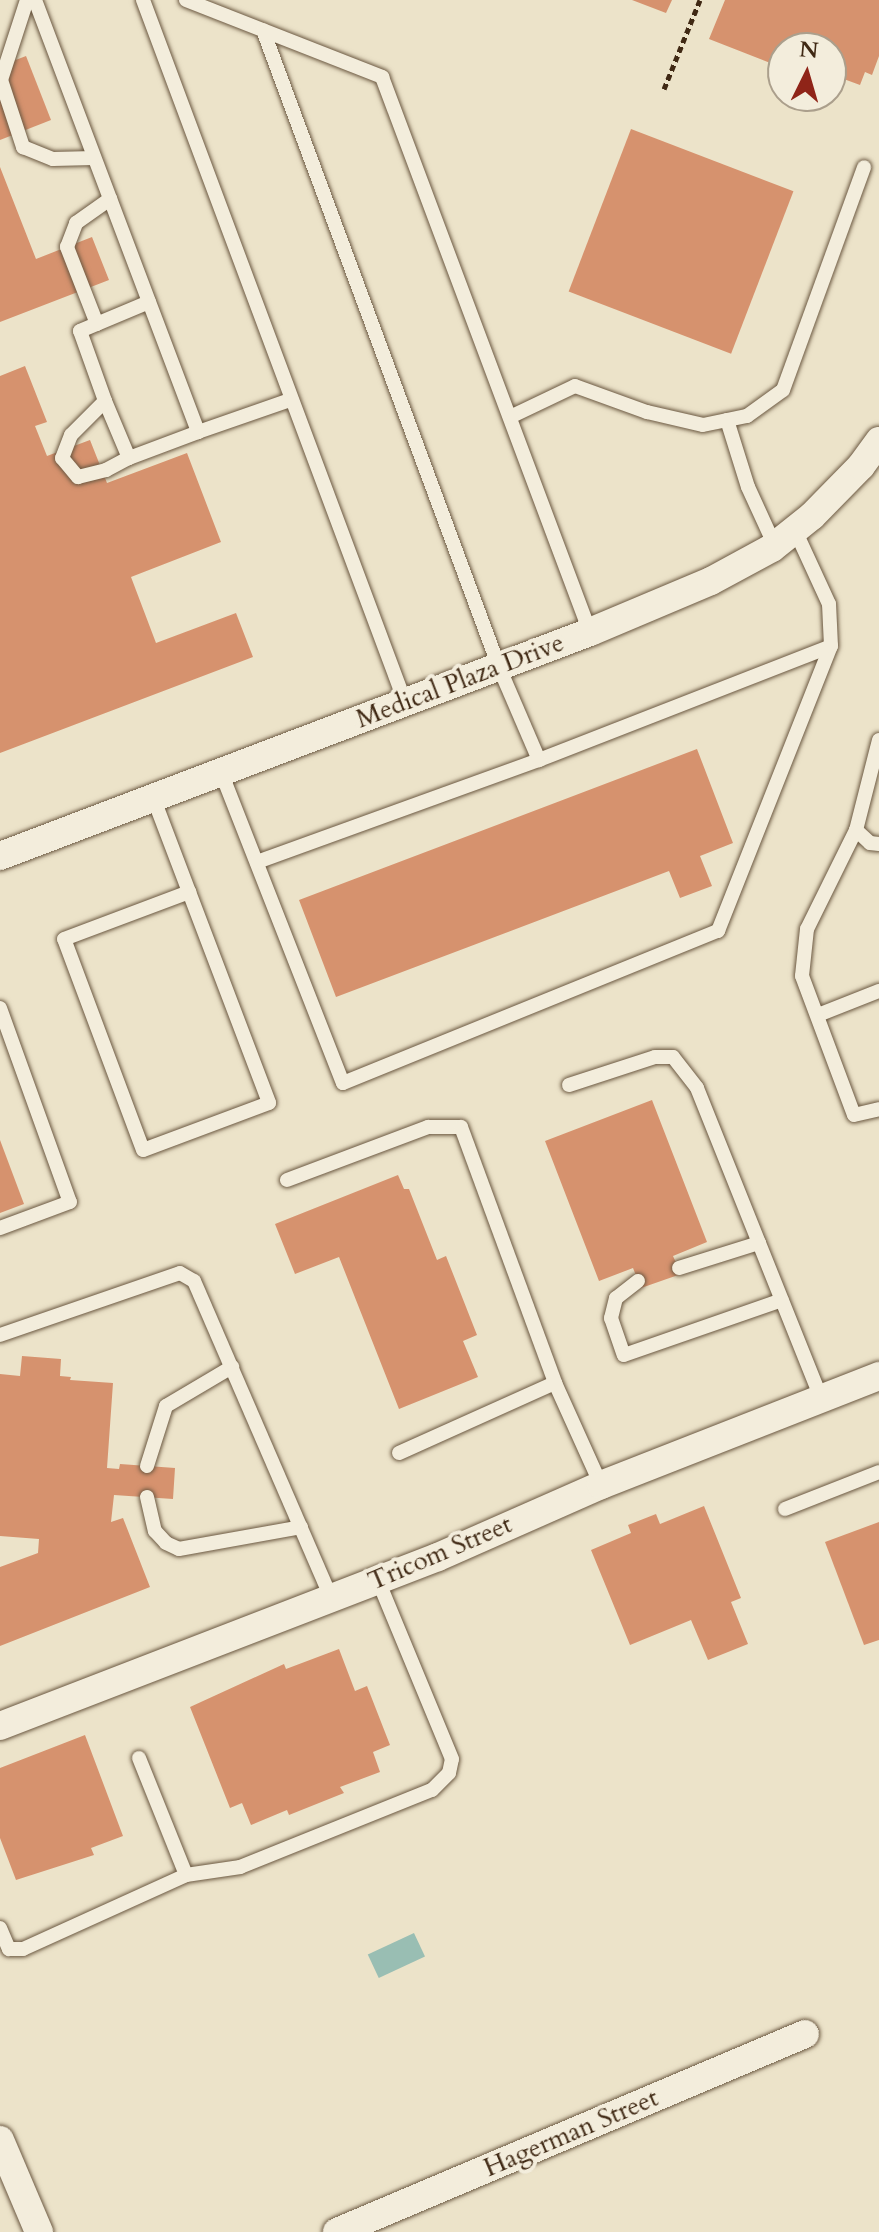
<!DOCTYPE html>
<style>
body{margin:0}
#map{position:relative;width:879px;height:2232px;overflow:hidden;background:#ece3c9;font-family:Cardo,serif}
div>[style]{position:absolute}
.water>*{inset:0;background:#99beb3;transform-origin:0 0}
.building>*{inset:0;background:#d6926e;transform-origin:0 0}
.path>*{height:5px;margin-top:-2.5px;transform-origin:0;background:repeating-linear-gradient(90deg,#402914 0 6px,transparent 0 10px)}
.roads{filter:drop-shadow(0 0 2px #6b5841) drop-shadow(0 0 2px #6b5841)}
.lane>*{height:14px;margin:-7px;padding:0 7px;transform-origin:7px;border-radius:7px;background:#f3eddc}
.street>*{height:28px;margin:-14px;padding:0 14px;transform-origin:14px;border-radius:14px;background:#f3eddc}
span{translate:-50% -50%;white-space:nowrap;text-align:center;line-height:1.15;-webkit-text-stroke:8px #f3eddc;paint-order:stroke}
.street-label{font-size:26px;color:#402914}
.north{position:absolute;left:767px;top:32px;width:80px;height:80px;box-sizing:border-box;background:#f3eddc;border:2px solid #ab9f8c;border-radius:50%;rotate:5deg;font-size:22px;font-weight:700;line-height:32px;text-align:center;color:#402914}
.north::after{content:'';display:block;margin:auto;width:28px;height:36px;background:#8f2418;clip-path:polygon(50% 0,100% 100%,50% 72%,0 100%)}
</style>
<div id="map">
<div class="water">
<div style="left:414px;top:1933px;width:26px;height:51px;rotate:65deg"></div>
</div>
<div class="building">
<div style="clip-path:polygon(632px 0,672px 0,666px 13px)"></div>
<div style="clip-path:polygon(725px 0,879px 0,879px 56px,872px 75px,865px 72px,860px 85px,841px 78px,837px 88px,831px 86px,831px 48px,783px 48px,783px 68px,709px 39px)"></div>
<div style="clip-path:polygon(26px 56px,51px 120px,0 140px,0 66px)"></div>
<div style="left:631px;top:129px;width:174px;height:174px;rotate:21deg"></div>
<div style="clip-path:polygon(0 167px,36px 259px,92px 237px,109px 280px,0 322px)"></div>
<div style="clip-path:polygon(25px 366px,47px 422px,35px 426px,47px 456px,90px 440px,107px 483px,187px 453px,221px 542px,131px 577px,156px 643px,236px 613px,253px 657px,0 753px,0 376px)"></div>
<div style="clip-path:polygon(697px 749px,733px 843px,700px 856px,712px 886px,680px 898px,669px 871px,336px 997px,299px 900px)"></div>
<div style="clip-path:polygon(652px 1100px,707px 1242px,673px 1256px,681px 1274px,641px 1288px,633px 1268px,599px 1281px,545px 1141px)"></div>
<div style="clip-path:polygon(0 1140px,24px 1204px,0 1213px)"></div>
<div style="clip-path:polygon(398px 1175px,404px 1189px,409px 1189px,437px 1260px,446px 1256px,477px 1335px,463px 1341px,478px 1377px,399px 1409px,339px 1257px,295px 1274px,275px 1224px)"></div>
<div style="clip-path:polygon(22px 1356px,61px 1359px,60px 1376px,71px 1377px,70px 1380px,113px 1383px,107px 1468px,119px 1469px,120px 1464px,175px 1468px,173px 1499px,114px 1495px,111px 1522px,123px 1518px,150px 1587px,0 1646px,0 1567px,38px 1553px,39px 1539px,0 1536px,0 1374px,20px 1376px)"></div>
<div style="clip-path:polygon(704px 1506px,741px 1598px,731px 1602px,748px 1644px,708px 1660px,691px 1620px,630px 1645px,591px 1550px,631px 1533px,628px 1525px,656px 1514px,660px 1524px)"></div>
<div style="clip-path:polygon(879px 1522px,879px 1640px,864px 1645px,825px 1542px)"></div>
<div style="clip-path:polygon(339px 1649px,355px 1691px,367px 1686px,390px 1745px,373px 1752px,380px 1772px,340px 1787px,344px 1793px,289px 1815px,287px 1810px,251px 1825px,242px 1803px,230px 1808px,190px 1707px,284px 1664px,286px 1669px)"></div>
<div style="clip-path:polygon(85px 1735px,123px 1836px,91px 1848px,94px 1855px,16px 1880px,0 1838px,0 1768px)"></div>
</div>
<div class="path">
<div style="left:664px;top:89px;width:96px;rotate:-68deg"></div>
</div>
<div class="roads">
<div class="lane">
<div style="left:27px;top:0;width:84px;rotate:108deg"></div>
<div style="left:1px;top:80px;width:71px;rotate:71.8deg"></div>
<div style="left:23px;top:147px;width:32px;rotate:22deg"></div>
<div style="left:53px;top:159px;width:41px;rotate:-1.4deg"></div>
<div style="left:35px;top:0;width:462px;rotate:69.3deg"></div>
<div style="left:198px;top:432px;width:97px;rotate:-19.2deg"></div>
<div style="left:143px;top:0;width:749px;rotate:69.53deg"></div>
<div style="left:186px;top:0;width:211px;rotate:21.4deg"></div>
<div style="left:382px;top:77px;width:593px;rotate:69.46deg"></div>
<div style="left:149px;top:302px;width:75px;rotate:157.2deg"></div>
<div style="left:80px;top:331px;width:74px;rotate:70.3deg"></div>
<div style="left:105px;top:401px;width:62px;rotate:67.2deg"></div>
<div style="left:129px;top:458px;width:74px;rotate:-20.6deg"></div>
<div style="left:97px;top:324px;width:83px;rotate:-111.3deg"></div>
<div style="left:67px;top:247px;width:26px;rotate:-69deg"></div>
<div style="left:76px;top:223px;width:42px;rotate:-35.2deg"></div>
<div style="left:105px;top:401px;width:48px;rotate:135deg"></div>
<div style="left:71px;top:435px;width:25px;rotate:111deg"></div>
<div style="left:62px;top:458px;width:25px;rotate:50deg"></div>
<div style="left:78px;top:477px;width:29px;rotate:-14deg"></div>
<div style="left:106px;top:470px;width:26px;rotate:-28deg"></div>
<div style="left:510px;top:417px;width:72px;rotate:-25.5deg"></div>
<div style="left:575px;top:386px;width:77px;rotate:19.9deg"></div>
<div style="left:647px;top:412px;width:57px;rotate:13.1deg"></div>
<div style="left:703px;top:425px;width:45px;rotate:-11.6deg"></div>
<div style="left:747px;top:416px;width:44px;rotate:-35.8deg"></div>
<div style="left:783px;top:390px;width:237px;rotate:-70deg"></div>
<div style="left:727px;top:420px;width:70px;rotate:72.6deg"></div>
<div style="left:748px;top:487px;width:65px;rotate:65.4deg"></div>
<div style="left:879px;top:740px;width:93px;rotate:104.3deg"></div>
<div style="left:856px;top:830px;width:19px;rotate:43deg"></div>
<div style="left:870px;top:843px;width:9px;rotate:6deg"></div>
<div style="left:539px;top:760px;width:313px;rotate:-21.3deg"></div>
<div style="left:221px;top:772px;width:334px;rotate:68.6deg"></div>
<div style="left:343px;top:1083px;width:405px;rotate:-22.1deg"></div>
<div style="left:718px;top:931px;width:307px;rotate:-68.4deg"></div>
<div style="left:831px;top:646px;width:42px;rotate:-92.7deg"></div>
<div style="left:829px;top:604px;width:81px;rotate:-114.7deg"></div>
<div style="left:153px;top:797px;width:327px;rotate:69.2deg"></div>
<div style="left:269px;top:1103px;width:134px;rotate:159.5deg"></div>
<div style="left:143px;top:1150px;width:225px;rotate:-110.5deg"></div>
<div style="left:64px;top:939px;width:134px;rotate:-20.6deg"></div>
<div style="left:856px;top:830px;width:110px;rotate:116.3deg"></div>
<div style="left:807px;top:929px;width:47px;rotate:96.1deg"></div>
<div style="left:802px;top:976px;width:148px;rotate:69.5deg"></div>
<div style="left:854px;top:1115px;width:26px;rotate:-13deg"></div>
<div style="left:257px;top:862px;width:300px;rotate:-19.9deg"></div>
<div style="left:539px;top:760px;width:101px;rotate:-113.3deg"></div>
<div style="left:499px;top:667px;width:679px;rotate:-110.33deg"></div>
<div style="left:0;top:1008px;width:206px;rotate:70.2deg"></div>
<div style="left:70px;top:1202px;width:75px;rotate:159.6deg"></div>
<div style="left:818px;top:1015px;width:66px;rotate:-21.5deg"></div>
<div style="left:569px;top:1085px;width:90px;rotate:-18deg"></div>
<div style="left:655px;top:1057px;width:18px"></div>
<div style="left:673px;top:1057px;width:39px;rotate:52deg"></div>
<div style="left:697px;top:1088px;width:336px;rotate:68.2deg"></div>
<div style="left:287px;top:1180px;width:151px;rotate:-20.6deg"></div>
<div style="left:428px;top:1127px;width:33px"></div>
<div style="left:461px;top:1127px;width:273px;rotate:69.8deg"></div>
<div style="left:555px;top:1383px;width:112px;rotate:65.7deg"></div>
<div style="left:679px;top:1268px;width:84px;rotate:-17.4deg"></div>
<div style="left:638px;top:1281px;width:28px;rotate:142deg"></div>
<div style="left:616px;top:1298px;width:21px;rotate:104deg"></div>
<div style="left:611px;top:1318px;width:39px;rotate:71deg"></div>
<div style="left:624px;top:1355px;width:167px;rotate:-19.2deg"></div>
<div style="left:0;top:1335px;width:190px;rotate:-19deg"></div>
<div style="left:180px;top:1273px;width:16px;rotate:30deg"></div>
<div style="left:194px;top:1281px;width:345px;rotate:66.6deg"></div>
<div style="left:399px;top:1453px;width:171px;rotate:-24.2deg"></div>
<div style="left:147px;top:1466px;width:63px;rotate:-72.4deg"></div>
<div style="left:166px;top:1406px;width:77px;rotate:-30.6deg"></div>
<div style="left:147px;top:1497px;width:35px;rotate:77deg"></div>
<div style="left:155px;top:1531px;width:16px;rotate:47deg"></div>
<div style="left:166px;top:1543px;width:14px;rotate:25deg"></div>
<div style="left:179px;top:1549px;width:124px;rotate:-10.2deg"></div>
<div style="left:785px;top:1509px;width:101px;rotate:-21.5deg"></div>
<div style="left:139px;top:1758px;width:126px;rotate:68.1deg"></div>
<div style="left:0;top:1928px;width:23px;rotate:67deg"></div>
<div style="left:9px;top:1949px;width:14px"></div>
<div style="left:23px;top:1949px;width:179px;rotate:-24.4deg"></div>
<div style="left:186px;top:1875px;width:55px;rotate:-8.4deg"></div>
<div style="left:240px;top:1867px;width:207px;rotate:-21.9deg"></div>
<div style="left:432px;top:1790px;width:24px;rotate:-45deg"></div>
<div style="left:449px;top:1773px;width:14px;rotate:-78deg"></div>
<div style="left:452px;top:1759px;width:194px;rotate:-112.5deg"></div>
</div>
<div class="street">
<div style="left:0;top:856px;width:631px;rotate:-20.79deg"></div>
<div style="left:590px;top:632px;width:131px;rotate:-22.9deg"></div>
<div style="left:711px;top:581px;width:69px;rotate:-28.4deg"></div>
<div style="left:772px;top:548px;width:51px;rotate:-38.7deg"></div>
<div style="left:812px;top:516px;width:70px;rotate:-45.6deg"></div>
<div style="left:861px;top:466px;width:31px;rotate:-54deg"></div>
<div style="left:0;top:1726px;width:469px;rotate:-21.1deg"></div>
<div style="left:438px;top:1557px;width:178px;rotate:-23.8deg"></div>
<div style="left:601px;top:1485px;width:299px;rotate:-21.4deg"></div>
<div style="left:0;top:2140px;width:100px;rotate:67deg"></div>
<div style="left:337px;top:2232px;width:508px;rotate:-22.93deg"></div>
</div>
</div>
<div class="street-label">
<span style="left:460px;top:681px;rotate:-21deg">Medical Plaza Drive</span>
<span style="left:440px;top:1553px;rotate:-23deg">Tricom Street</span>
<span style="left:571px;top:2133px;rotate:-23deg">Hagerman Street</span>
</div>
<div class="north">N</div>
</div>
